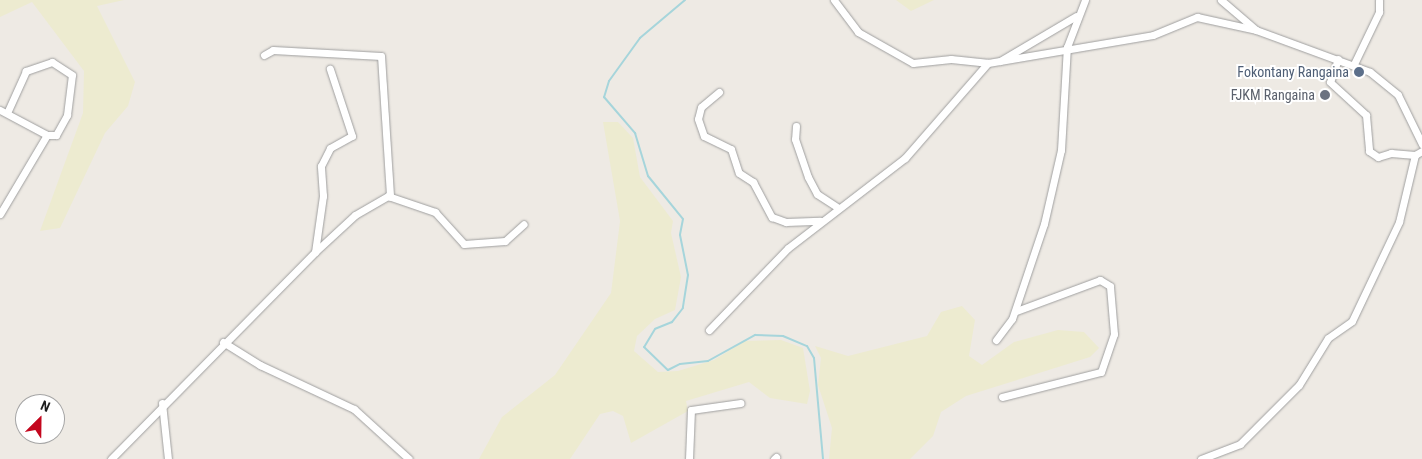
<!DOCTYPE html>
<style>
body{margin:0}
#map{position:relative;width:1422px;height:459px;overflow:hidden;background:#eeeae4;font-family:"Roboto Condensed",sans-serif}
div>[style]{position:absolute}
.farmland>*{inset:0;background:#edebd0}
.stream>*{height:2px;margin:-1px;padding:0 1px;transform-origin:1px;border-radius:1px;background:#a6d5db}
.roads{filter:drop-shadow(0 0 1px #9f9f9f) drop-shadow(0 0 1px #9f9f9f)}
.street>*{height:7px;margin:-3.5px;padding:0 3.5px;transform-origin:3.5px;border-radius:3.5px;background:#fff}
.dots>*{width:14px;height:14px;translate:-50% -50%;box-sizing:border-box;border:2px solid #fff;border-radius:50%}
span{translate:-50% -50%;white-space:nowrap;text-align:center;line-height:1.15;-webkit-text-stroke:4px #fff;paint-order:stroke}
.service-label{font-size:14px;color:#4e5e75}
.right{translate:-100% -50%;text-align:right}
.worship-label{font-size:14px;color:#5b616d}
.north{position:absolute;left:15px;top:394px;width:50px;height:50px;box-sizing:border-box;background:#fff;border:1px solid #a5a5a5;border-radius:50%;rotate:23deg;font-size:14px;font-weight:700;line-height:20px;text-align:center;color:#1e1e1e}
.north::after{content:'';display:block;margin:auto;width:18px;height:22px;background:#c4071e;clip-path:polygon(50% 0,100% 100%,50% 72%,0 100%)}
</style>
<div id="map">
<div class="farmland">
<div style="clip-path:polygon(0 0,124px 0,97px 6px,135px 82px,128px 106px,105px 133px,60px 228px,40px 231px,83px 113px,84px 71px,32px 2px,0 17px)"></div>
<div style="clip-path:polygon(896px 0,934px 0,911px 11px)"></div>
<div style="clip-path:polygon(603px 122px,618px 122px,633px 138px,640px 177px,673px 221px,671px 233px,681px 277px,675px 310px,655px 319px,637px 336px,634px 351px,658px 372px,678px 371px,714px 360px,745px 341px,781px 340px,803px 348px,810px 391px,807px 404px,770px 398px,749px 382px,686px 401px,688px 411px,631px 443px,623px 416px,613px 411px,600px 414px,570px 459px,479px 459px,502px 417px,555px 375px,611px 293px,620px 221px)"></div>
<div style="clip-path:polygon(962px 306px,975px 320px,969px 356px,982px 365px,1014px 342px,1058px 330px,1084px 332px,1099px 348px,1090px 357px,966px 396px,941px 412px,933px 436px,910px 459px,829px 459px,832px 428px,818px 385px,821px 358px,815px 346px,848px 356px,927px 336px,941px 312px)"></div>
</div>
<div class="stream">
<div style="left:685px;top:0;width:59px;rotate:139.8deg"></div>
<div style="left:640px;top:38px;width:53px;rotate:125.8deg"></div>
<div style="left:609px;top:81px;width:17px;rotate:107deg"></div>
<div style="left:604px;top:97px;width:48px;rotate:49.3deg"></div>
<div style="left:635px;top:133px;width:45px;rotate:73.2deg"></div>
<div style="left:648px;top:176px;width:55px;rotate:50.9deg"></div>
<div style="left:683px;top:219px;width:16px;rotate:101deg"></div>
<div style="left:680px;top:235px;width:41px;rotate:78.7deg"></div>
<div style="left:688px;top:275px;width:33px;rotate:99deg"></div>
<div style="left:683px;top:308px;width:18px;rotate:128deg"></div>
<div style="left:672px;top:322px;width:18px;rotate:158deg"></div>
<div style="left:655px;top:329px;width:21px;rotate:121deg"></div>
<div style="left:644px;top:347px;width:33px;rotate:44deg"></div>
<div style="left:668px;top:370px;width:13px;rotate:-27deg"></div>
<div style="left:680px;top:364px;width:28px;rotate:-6deg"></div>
<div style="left:708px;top:361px;width:54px;rotate:-29deg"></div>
<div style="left:755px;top:335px;width:28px;rotate:2deg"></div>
<div style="left:783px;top:336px;width:26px;rotate:23deg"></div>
<div style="left:807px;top:346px;width:14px;rotate:60deg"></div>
<div style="left:814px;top:358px;width:101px;rotate:84.9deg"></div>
</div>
<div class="roads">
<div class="street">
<div style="left:834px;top:0;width:40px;rotate:53deg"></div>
<div style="left:858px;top:32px;width:63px;rotate:29.4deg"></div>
<div style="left:913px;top:63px;width:38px;rotate:-6deg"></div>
<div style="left:951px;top:59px;width:36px;rotate:6deg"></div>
<div style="left:1221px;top:0;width:46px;rotate:40.6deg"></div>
<div style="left:1256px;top:30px;width:121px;rotate:20.2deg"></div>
<div style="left:1370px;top:72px;width:36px;rotate:39deg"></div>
<div style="left:1398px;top:95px;width:55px;rotate:63.9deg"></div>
<div style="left:264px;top:55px;width:10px;rotate:-29deg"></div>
<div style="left:273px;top:50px;width:108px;rotate:3.2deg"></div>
<div style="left:381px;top:56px;width:141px;rotate:86.3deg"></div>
<div style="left:1338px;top:59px;width:24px;rotate:109deg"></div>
<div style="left:1330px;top:82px;width:49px;rotate:42.5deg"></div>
<div style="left:1366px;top:115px;width:36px;rotate:85deg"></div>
<div style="left:1369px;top:151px;width:11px;rotate:34deg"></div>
<div style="left:1378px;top:157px;width:14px;rotate:-17deg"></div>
<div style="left:1391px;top:153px;width:24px;rotate:5deg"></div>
<div style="left:1000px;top:61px;width:88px;rotate:-30.6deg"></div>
<div style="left:1354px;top:64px;width:58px;rotate:-64.3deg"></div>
<div style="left:1379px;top:12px;width:12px;rotate:-90deg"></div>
<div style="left:719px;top:92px;width:23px;rotate:140deg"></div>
<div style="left:701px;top:107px;width:12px;rotate:104deg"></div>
<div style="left:698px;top:119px;width:18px;rotate:71deg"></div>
<div style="left:704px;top:136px;width:30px;rotate:26deg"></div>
<div style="left:731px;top:149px;width:25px;rotate:72deg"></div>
<div style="left:739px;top:173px;width:17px;rotate:33deg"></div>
<div style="left:753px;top:182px;width:40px;rotate:62deg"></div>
<div style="left:772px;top:217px;width:15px;rotate:20deg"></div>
<div style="left:786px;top:222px;width:34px;rotate:-2deg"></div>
<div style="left:0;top:110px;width:53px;rotate:28deg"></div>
<div style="left:47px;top:135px;width:9px"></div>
<div style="left:56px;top:135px;width:23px;rotate:-61deg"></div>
<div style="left:67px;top:115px;width:40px;rotate:-82.9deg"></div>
<div style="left:72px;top:75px;width:24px;rotate:-147deg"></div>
<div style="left:52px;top:62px;width:28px;rotate:161deg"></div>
<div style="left:26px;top:71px;width:46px;rotate:114.3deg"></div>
<div style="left:796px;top:126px;width:13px;rotate:94deg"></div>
<div style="left:795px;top:139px;width:40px;rotate:71.1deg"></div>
<div style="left:808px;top:177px;width:19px;rotate:62deg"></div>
<div style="left:817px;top:194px;width:24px;rotate:33deg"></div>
<div style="left:0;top:214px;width:92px;rotate:-59.3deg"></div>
<div style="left:315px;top:252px;width:54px;rotate:-42.8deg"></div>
<div style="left:355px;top:215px;width:38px;rotate:-30deg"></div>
<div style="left:388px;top:196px;width:50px;rotate:18.8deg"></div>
<div style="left:435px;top:212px;width:43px;rotate:47.8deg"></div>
<div style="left:464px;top:244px;width:41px;rotate:-4.2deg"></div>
<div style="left:505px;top:241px;width:25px;rotate:-42deg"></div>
<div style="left:709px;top:330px;width:114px;rotate:-46.1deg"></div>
<div style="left:788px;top:248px;width:148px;rotate:-37.6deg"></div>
<div style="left:905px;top:158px;width:126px;rotate:-48.9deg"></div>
<div style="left:988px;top:63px;width:167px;rotate:-9.6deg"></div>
<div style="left:1153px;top:35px;width:48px;rotate:-22.2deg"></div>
<div style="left:1197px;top:17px;width:60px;rotate:12.4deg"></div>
<div style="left:996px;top:340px;width:26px;rotate:-53deg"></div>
<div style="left:1012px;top:319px;width:100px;rotate:-71.4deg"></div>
<div style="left:1044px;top:224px;width:76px;rotate:-77.1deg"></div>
<div style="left:1061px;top:150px;width:103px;rotate:-86.7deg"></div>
<div style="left:1067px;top:47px;width:50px;rotate:-69deg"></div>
<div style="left:223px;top:342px;width:44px;rotate:31.9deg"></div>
<div style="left:260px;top:365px;width:104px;rotate:25.1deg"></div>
<div style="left:354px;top:409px;width:74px;rotate:42.3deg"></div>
<div style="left:1002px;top:397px;width:102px;rotate:-14.2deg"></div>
<div style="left:1101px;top:372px;width:40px;rotate:-71.1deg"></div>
<div style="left:1114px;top:334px;width:48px;rotate:-94.8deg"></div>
<div style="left:1110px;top:286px;width:12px;rotate:-149deg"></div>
<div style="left:1100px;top:280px;width:90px;rotate:159.7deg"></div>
<div style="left:162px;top:403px;width:56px;rotate:83.9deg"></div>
<div style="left:111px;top:459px;width:291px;rotate:-45.4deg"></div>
<div style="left:315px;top:252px;width:57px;rotate:-81.9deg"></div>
<div style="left:323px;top:196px;width:30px;rotate:-94deg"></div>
<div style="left:321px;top:166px;width:20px;rotate:-63deg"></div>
<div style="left:330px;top:148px;width:25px;rotate:-29deg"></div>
<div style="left:352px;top:136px;width:71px;rotate:-108.2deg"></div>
<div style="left:689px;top:459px;width:49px;rotate:-87.7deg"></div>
<div style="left:691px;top:410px;width:50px;rotate:-8deg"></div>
<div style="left:774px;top:459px;width:3px;rotate:-45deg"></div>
<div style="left:1201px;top:459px;width:42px;rotate:-21deg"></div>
<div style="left:1240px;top:444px;width:83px;rotate:-45deg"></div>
<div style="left:1299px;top:385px;width:55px;rotate:-58.3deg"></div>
<div style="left:1328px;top:338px;width:29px;rotate:-35deg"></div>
<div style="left:1352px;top:321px;width:110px;rotate:-64.6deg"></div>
<div style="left:1399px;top:222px;width:69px;rotate:-76.6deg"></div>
<div style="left:1415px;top:155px;width:8px;rotate:-30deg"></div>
</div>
</div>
<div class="dots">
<div style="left:1359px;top:72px;background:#5c6f8a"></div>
<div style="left:1325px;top:95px;background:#6b7280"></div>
</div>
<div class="service-label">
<span class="right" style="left:1349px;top:72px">Fokontany Rangaina</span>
</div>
<div class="worship-label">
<span class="right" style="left:1315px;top:95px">FJKM Rangaina</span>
</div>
<div class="north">N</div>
</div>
